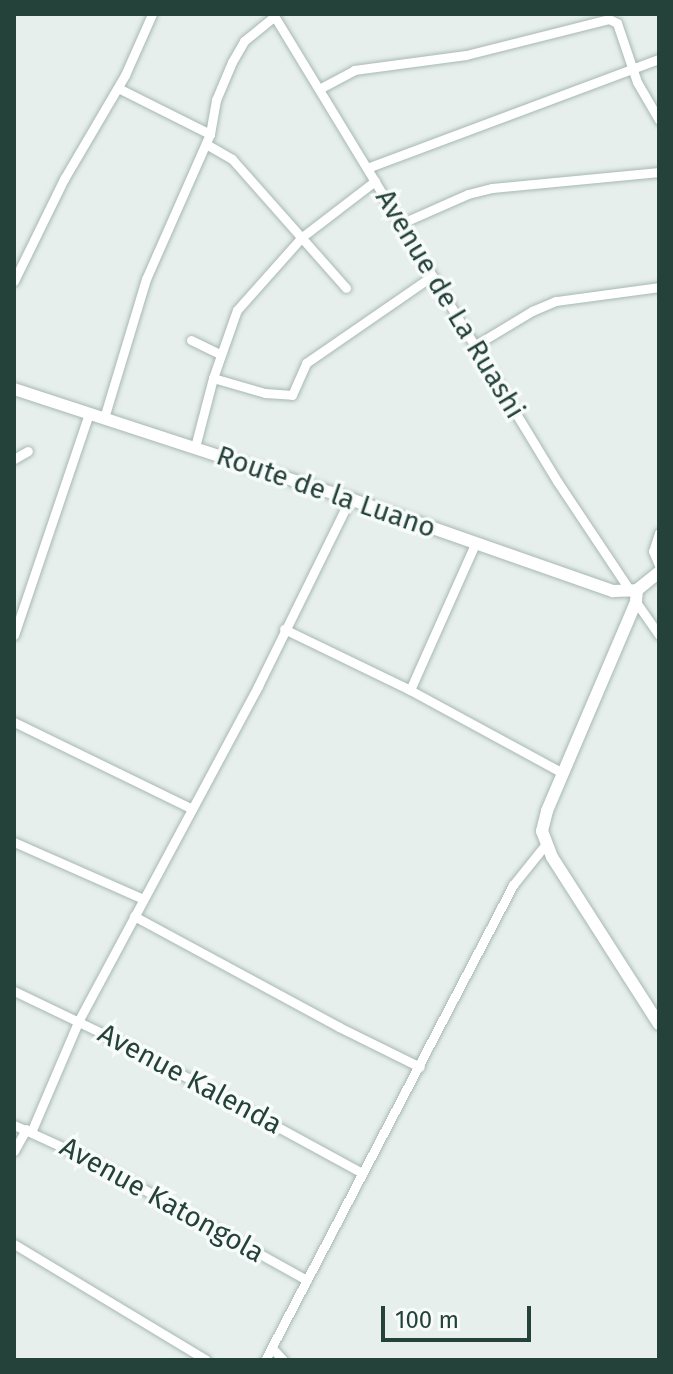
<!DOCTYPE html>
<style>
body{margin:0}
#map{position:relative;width:673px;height:1374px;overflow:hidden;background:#e6efeb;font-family:"Fira Sans",sans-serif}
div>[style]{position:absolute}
.roads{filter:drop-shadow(0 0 2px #a8b8b2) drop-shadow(0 0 2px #a8b8b2)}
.street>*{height:9px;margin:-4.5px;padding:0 4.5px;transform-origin:4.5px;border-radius:4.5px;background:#fff}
.secondary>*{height:12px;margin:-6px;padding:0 6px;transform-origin:6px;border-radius:6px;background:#fff}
span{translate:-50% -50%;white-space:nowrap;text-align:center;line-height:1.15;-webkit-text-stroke:7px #f7fbf9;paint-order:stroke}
.street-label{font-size:28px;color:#24423a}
.frame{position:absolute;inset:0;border:16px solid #24423a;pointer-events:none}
.scale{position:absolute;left:381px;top:1306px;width:150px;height:36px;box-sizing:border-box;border:4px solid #24423a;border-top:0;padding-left:10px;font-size:24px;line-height:28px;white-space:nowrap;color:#24423a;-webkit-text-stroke:6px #f7fbf9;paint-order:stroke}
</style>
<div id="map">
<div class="roads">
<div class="street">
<div style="left:273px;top:14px;width:547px;rotate:58.69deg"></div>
<div style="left:557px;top:481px;width:133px;rotate:56.3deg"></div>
<div style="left:118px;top:88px;width:103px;rotate:26.6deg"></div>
<div style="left:319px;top:89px;width:40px;rotate:-28deg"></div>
<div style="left:354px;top:70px;width:113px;rotate:-7.6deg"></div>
<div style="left:466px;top:55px;width:147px;rotate:-14.1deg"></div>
<div style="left:609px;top:19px;width:9px;rotate:27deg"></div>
<div style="left:617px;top:23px;width:62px;rotate:71.3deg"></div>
<div style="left:637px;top:82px;width:44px;rotate:59.9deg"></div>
<div style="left:206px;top:144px;width:30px;rotate:30deg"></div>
<div style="left:232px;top:159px;width:172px;rotate:48.5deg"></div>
<div style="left:367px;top:168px;width:312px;rotate:-20.5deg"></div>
<div style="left:400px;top:224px;width:74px;rotate:-23.8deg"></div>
<div style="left:468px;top:194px;width:25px;rotate:-14deg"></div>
<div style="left:492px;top:188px;width:168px;rotate:-5.5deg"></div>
<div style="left:14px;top:281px;width:114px;rotate:-63.9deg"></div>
<div style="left:64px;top:179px;width:121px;rotate:-59.6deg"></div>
<div style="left:125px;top:75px;width:67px;rotate:-66.1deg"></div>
<div style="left:191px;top:340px;width:32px;rotate:26deg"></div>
<div style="left:474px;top:346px;width:68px;rotate:-31.1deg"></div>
<div style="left:532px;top:311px;width:26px;rotate:-23deg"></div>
<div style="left:556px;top:301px;width:104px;rotate:-7.7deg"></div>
<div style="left:213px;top:378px;width:54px;rotate:16.1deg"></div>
<div style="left:265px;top:393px;width:27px;rotate:4deg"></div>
<div style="left:292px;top:395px;width:35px;rotate:-66deg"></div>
<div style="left:306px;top:363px;width:153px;rotate:-34.6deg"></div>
<div style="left:104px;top:418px;width:145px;rotate:-73.2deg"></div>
<div style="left:146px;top:279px;width:158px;rotate:-66.2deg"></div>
<div style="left:210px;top:134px;width:35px;rotate:-80deg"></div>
<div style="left:216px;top:100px;width:41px;rotate:-67.2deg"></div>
<div style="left:232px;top:62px;width:24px;rotate:-60deg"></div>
<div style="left:244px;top:41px;width:38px;rotate:-39deg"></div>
<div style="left:195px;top:447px;width:71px;rotate:-75.4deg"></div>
<div style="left:213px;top:378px;width:72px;rotate:-70.6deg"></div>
<div style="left:237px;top:310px;width:98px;rotate:-48.3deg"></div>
<div style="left:302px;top:237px;width:92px;rotate:-37.5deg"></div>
<div style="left:14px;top:459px;width:16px;rotate:-30deg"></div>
<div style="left:659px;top:533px;width:19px;rotate:108deg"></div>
<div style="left:653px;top:551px;width:15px;rotate:67deg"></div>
<div style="left:636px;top:602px;width:40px;rotate:55.1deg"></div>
<div style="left:284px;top:629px;width:140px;rotate:25.8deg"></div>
<div style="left:410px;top:690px;width:174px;rotate:28.5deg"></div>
<div style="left:14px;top:635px;width:234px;rotate:-71.3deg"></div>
<div style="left:410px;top:690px;width:160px;rotate:-66deg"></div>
<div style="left:14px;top:722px;width:198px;rotate:26deg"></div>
<div style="left:14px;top:842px;width:141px;rotate:23.8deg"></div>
<div style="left:134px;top:916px;width:233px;rotate:28.4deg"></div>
<div style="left:339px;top:1027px;width:90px;rotate:26.3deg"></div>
<div style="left:14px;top:991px;width:132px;rotate:25.6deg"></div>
<div style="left:133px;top:1048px;width:261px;rotate:28.6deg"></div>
<div style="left:14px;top:1125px;width:85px;rotate:24.4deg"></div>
<div style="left:91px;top:1160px;width:247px;rotate:29.1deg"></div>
<div style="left:32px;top:1130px;width:120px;rotate:-66.9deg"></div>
<div style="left:79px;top:1020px;width:379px;rotate:-61.8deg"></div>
<div style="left:258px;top:686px;width:208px;rotate:-63.8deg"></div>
<div style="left:14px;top:1151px;width:25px;rotate:-61deg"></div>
<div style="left:14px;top:1244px;width:224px;rotate:31.1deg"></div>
<div style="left:272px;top:1348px;width:16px;rotate:47deg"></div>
<div style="left:265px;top:1360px;width:536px;rotate:-62.43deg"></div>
<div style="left:513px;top:885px;width:53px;rotate:-51.2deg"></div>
</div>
<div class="secondary">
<div style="left:14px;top:389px;width:354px;rotate:18.1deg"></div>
<div style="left:350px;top:499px;width:279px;rotate:19.3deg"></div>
<div style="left:613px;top:591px;width:24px;rotate:-2deg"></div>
<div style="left:637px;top:590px;width:28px;rotate:-39deg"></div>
<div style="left:637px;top:590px;width:12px;rotate:95deg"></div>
<div style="left:636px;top:602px;width:227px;rotate:113.1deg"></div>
<div style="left:547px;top:811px;width:21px;rotate:104deg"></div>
<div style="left:542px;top:831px;width:28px;rotate:69deg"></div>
<div style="left:552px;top:857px;width:198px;rotate:57.4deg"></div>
</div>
</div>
<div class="street-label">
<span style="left:450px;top:304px;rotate:59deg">Avenue de La Ruashi</span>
<span style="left:326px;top:492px;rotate:19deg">Route de la Luano</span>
<span style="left:190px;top:1079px;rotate:28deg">Avenue Kalenda</span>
<span style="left:162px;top:1200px;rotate:29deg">Avenue Katongola</span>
</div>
<div class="frame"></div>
<div class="scale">100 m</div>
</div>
